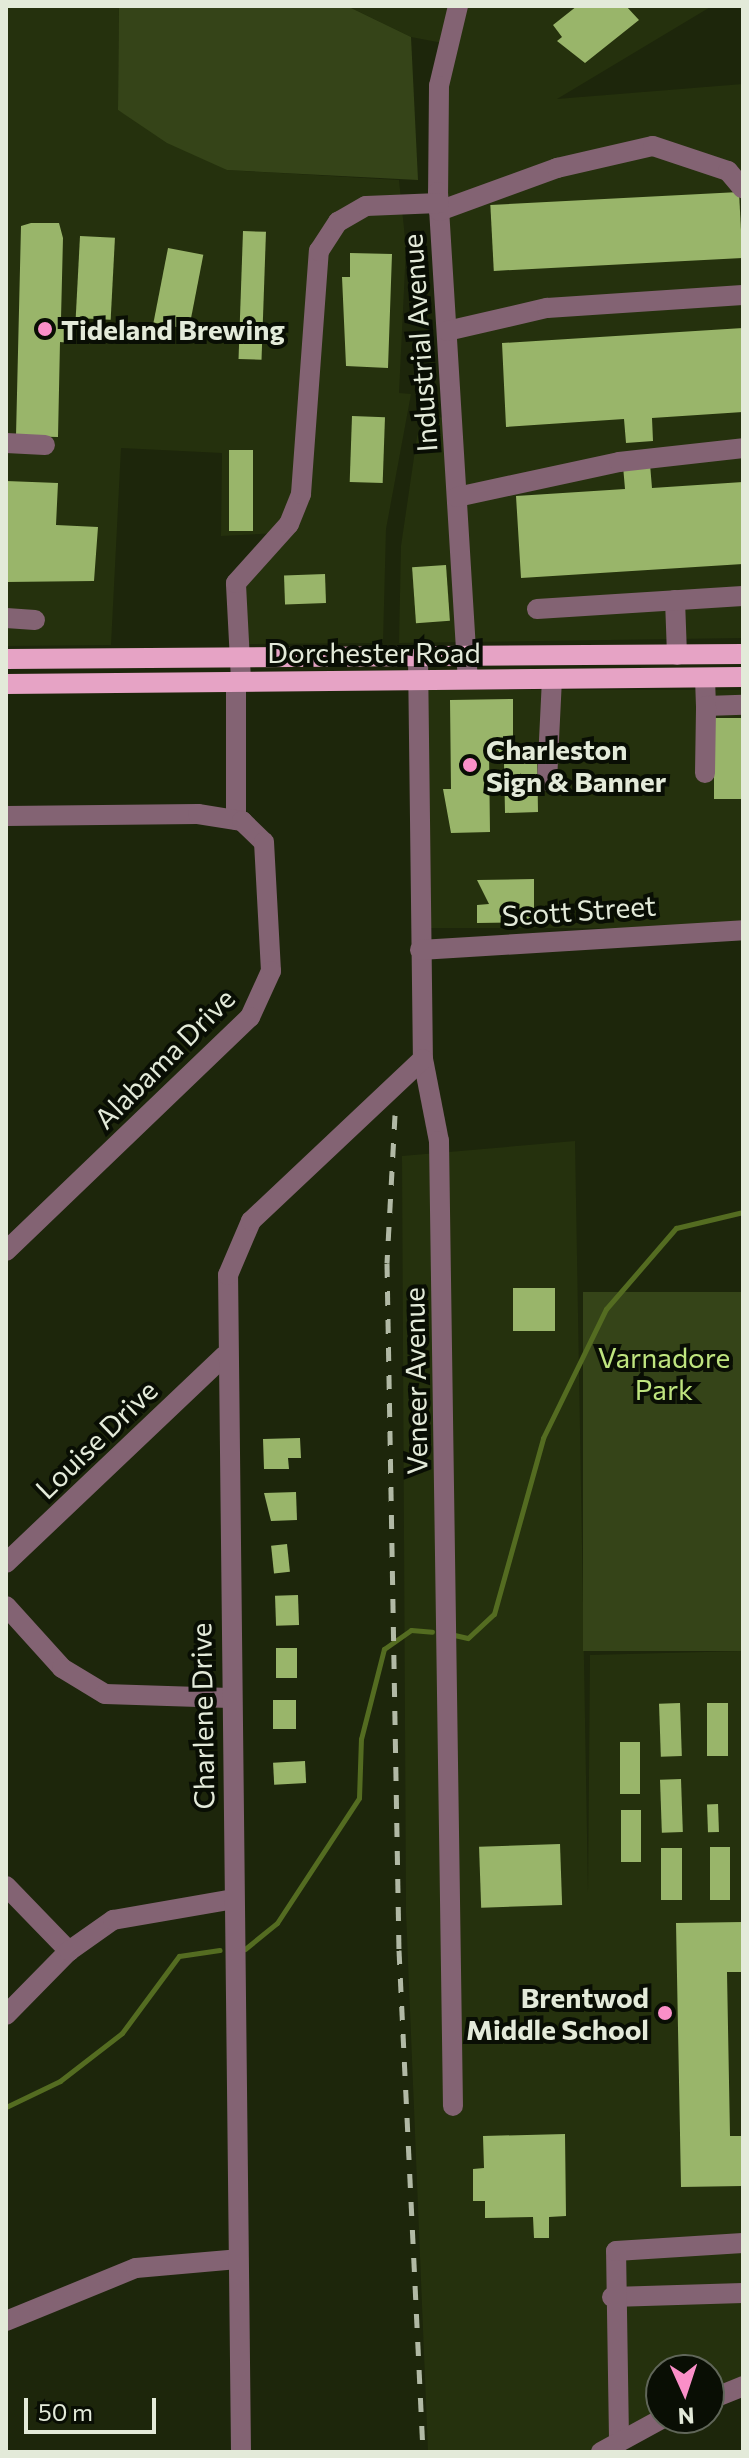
<!DOCTYPE html>
<style>
body{margin:0}
#map{position:relative;width:749px;height:2458px;overflow:hidden;background:#1d260b;font-family:Commissioner,sans-serif}
div>[style]{position:absolute}
.built>*{inset:0;background:#25310d;transform-origin:0 0}
.green>*{inset:0;background:#354418;transform-origin:0 0}
.stream>*{height:5px;margin:-2.5px;padding:0 2.5px;transform-origin:2.5px;border-radius:2.5px;background:#546c21}
.building>*{inset:0;background:#99b56a;transform-origin:0 0}
.minor>*{height:20px;margin:-10px;padding:0 10px;transform-origin:10px;border-radius:10px;background:#836373}
.major>*{height:20px;margin:-10px;padding:0 10px;transform-origin:10px;border-radius:10px;background:#e6a3c5}
.rail>*{height:5px;margin-top:-2.5px;transform-origin:0;background:repeating-linear-gradient(90deg,#b1b9a5 0 14px,transparent 0 28px)}
.dots>*{width:22px;height:22px;translate:-50% -50%;box-sizing:border-box;border:4px solid #090e04;border-radius:50%}
span{translate:-50% -50%;white-space:nowrap;text-align:center;line-height:1.15;-webkit-text-stroke:8px #090e04;paint-order:stroke}
.poi-label{font-size:28px;color:#e3ead9;font-weight:700}
.left{translate:0 -50%;text-align:left}
.right{translate:-100% -50%;text-align:right}
.street-label{font-size:28px;color:#e3ead9}
.park-label{font-size:28px;color:#bfe57f}
.frame{position:absolute;inset:0;border:8px solid #e3ead9;pointer-events:none}
.north{position:absolute;left:645px;top:2354px;width:80px;height:80px;box-sizing:border-box;background:#090e04;border:2px solid #606659;border-radius:50%;rotate:177deg;font-size:22px;font-weight:700;line-height:32px;text-align:center;color:#e3ead9}
.north::after{content:'';display:block;margin:auto;width:28px;height:36px;background:#fa8fc8;clip-path:polygon(50% 0,100% 100%,50% 72%,0 100%)}
.scale{position:absolute;left:24px;top:2398px;width:132px;height:36px;box-sizing:border-box;border:4px solid #e3ead9;border-top:0;padding-left:10px;font-size:24px;line-height:28px;white-space:nowrap;color:#e3ead9;-webkit-text-stroke:6px #090e04;paint-order:stroke}
</style>
<div id="map">
<div class="built">
<div style="clip-path:polygon(6px 6px,119px 6px,118px 110px,227px 170px,399px 180px,406px 248px,399px 393px,411px 394px,386px 529px,383px 643px,239px 644px,235px 598px,279px 533px,221px 536px,222px 453px,121px 448px,111px 645px,6px 646px)"></div>
<div style="clip-path:polygon(347px 6px,712px 6px,557px 99px,743px 84px,743px 638px,399px 643px,401px 546px,417px 437px,423px 418px,451px 417px,438px 192px,448px 44px,411px 37px)"></div>
<div style="left:743px;top:690px;width:238px;height:325px;rotate:90deg"></div>
<div style="clip-path:polygon(575px 1141px,588px 1893px,590px 1655px,743px 1651px,743px 2386px,709px 2400px,709px 2370px,661px 2370px,661px 2418px,601px 2452px,428px 2452px,406px 1912px,402px 1156px)"></div>
</div>
<div class="green">
<div style="clip-path:polygon(119px 6px,347px 6px,411px 37px,418px 180px,227px 170px,167px 143px,118px 110px)"></div>
<div style="left:743px;top:1292px;width:359px;height:160px;rotate:90deg"></div>
</div>
<div class="stream">
<div style="left:450px;top:1634px;width:18px;rotate:13deg"></div>
<div style="left:468px;top:1638px;width:35px;rotate:-43deg"></div>
<div style="left:494px;top:1614px;width:183px;rotate:-74.4deg"></div>
<div style="left:543px;top:1438px;width:144px;rotate:-64deg"></div>
<div style="left:606px;top:1309px;width:107px;rotate:-49.2deg"></div>
<div style="left:676px;top:1228px;width:69px;rotate:-13.4deg"></div>
<div style="left:245px;top:1949px;width:41px;rotate:-39.1deg"></div>
<div style="left:277px;top:1923px;width:149px;rotate:-56.7deg"></div>
<div style="left:359px;top:1798px;width:59px;rotate:-88.1deg"></div>
<div style="left:361px;top:1739px;width:93px;rotate:-75.7deg"></div>
<div style="left:384px;top:1649px;width:33px;rotate:-35deg"></div>
<div style="left:411px;top:1630px;width:21px;rotate:5deg"></div>
<div style="left:6px;top:2107px;width:60px;rotate:-25.7deg"></div>
<div style="left:60px;top:2081px;width:78px;rotate:-37.7deg"></div>
<div style="left:122px;top:2033px;width:96px;rotate:-53.5deg"></div>
<div style="left:179px;top:1956px;width:41px;rotate:-8.3deg"></div>
</div>
<div class="building">
<div style="clip-path:polygon(577px 6px,626px 6px,639px 20px,585px 63px,557px 41px,562px 37px,553px 25px)"></div>
<div style="left:739px;top:192px;width:66px;height:249px;rotate:87deg"></div>
<div style="clip-path:polygon(31px 223px,59px 223px,63px 238px,61px 319px,71px 319px,70px 343px,60px 342px,58px 437px,16px 436px,21px 226px)"></div>
<div style="left:243px;top:231px;width:23px;height:128px;rotate:2deg"></div>
<div style="left:80px;top:236px;width:35px;height:82px;rotate:3deg"></div>
<div style="left:168px;top:248px;width:36px;height:76px;rotate:11deg"></div>
<div style="clip-path:polygon(350px 253px,392px 254px,388px 368px,346px 366px,342px 277px,350px 277px)"></div>
<div style="clip-path:polygon(743px 328px,743px 412px,652px 418px,653px 441px,626px 443px,624px 419px,506px 427px,502px 343px)"></div>
<div style="left:352px;top:416px;width:33px;height:66px;rotate:2deg"></div>
<div style="left:253px;top:450px;width:81px;height:24px;rotate:90deg"></div>
<div style="clip-path:polygon(650px 464px,652px 488px,743px 482px,743px 564px,521px 578px,516px 496px,625px 489px,623px 466px)"></div>
<div style="clip-path:polygon(6px 481px,58px 483px,56px 525px,98px 527px,94px 581px,6px 582px)"></div>
<div style="left:446px;top:565px;width:56px;height:34px;rotate:86deg"></div>
<div style="left:325px;top:574px;width:29px;height:41px;rotate:88deg"></div>
<div style="clip-path:polygon(513px 699px,513px 740px,503px 747px,537px 747px,538px 812px,505px 813px,504px 763px,498px 750px,489px 751px,490px 832px,451px 833px,443px 789px,451px 789px,450px 700px)"></div>
<div style="left:743px;top:718px;width:81px;height:29px;rotate:90deg"></div>
<div style="clip-path:polygon(534px 879px,534px 922px,477px 923px,477px 905px,489px 904px,477px 880px)"></div>
<div style="left:555px;top:1288px;width:43px;height:42px;rotate:90deg"></div>
<div style="clip-path:polygon(300px 1438px,301px 1458px,288px 1458px,289px 1469px,264px 1469px,263px 1439px)"></div>
<div style="clip-path:polygon(296px 1492px,297px 1520px,271px 1521px,264px 1493px)"></div>
<div style="left:287px;top:1544px;width:28px;height:16px;rotate:84deg"></div>
<div style="left:298px;top:1595px;width:30px;height:23px;rotate:88deg"></div>
<div style="left:276px;top:1648px;width:21px;height:30px"></div>
<div style="left:296px;top:1700px;width:29px;height:23px;rotate:90deg"></div>
<div style="left:680px;top:1703px;width:53px;height:21px;rotate:88deg"></div>
<div style="left:707px;top:1703px;width:21px;height:53px"></div>
<div style="left:620px;top:1742px;width:20px;height:52px"></div>
<div style="left:305px;top:1761px;width:22px;height:32px;rotate:87deg"></div>
<div style="left:681px;top:1779px;width:53px;height:21px;rotate:88deg"></div>
<div style="left:718px;top:1804px;width:28px;height:11px;rotate:88deg"></div>
<div style="left:621px;top:1810px;width:20px;height:52px"></div>
<div style="left:560px;top:1844px;width:61px;height:81px;rotate:88deg"></div>
<div style="left:710px;top:1847px;width:20px;height:53px"></div>
<div style="left:661px;top:1848px;width:21px;height:52px"></div>
<div style="clip-path:polygon(743px 1922px,743px 1972px,727px 1972px,730px 2136px,743px 2136px,743px 2186px,681px 2187px,676px 1923px)"></div>
<div style="clip-path:polygon(565px 2134px,566px 2216px,549px 2217px,549px 2238px,534px 2238px,533px 2217px,485px 2218px,485px 2201px,473px 2201px,473px 2169px,484px 2168px,483px 2136px)"></div>
</div>
<div class="minor">
<div style="left:458px;top:6px;width:82px;rotate:103.4deg"></div>
<div style="left:439px;top:86px;width:106px;rotate:90.5deg"></div>
<div style="left:438px;top:192px;width:488px;rotate:86.5deg"></div>
<div style="left:439px;top:211px;width:126px;rotate:-20deg"></div>
<div style="left:557px;top:168px;width:98px;rotate:-12.9deg"></div>
<div style="left:653px;top:146px;width:79px;rotate:18.4deg"></div>
<div style="left:728px;top:171px;width:23px;rotate:50deg"></div>
<div style="left:447px;top:331px;width:103px;rotate:-13deg"></div>
<div style="left:547px;top:308px;width:196px;rotate:-3.8deg"></div>
<div style="left:6px;top:443px;width:39px;rotate:3deg"></div>
<div style="left:457px;top:497px;width:166px;rotate:-12.2deg"></div>
<div style="left:619px;top:462px;width:125px;rotate:-6.4deg"></div>
<div style="left:675px;top:600px;width:55px;rotate:87.9deg"></div>
<div style="left:537px;top:609px;width:206px;rotate:-3.6deg"></div>
<div style="left:6px;top:618px;width:29px;rotate:4deg"></div>
<div style="left:418px;top:656px;width:403px;rotate:89.3deg"></div>
<div style="left:423px;top:1059px;width:84px;rotate:79deg"></div>
<div style="left:439px;top:1141px;width:965px;rotate:89.17deg"></div>
<div style="left:705px;top:678px;width:28px;rotate:88deg"></div>
<div style="left:706px;top:706px;width:37px;rotate:-2deg"></div>
<div style="left:236px;top:680px;width:140px;rotate:90deg"></div>
<div style="left:241px;top:680px;width:97px;rotate:-93deg"></div>
<div style="left:236px;top:583px;width:79px;rotate:-48.1deg"></div>
<div style="left:289px;top:524px;width:32px;rotate:-68deg"></div>
<div style="left:301px;top:494px;width:244px;rotate:-85.8deg"></div>
<div style="left:319px;top:251px;width:35px;rotate:-57deg"></div>
<div style="left:338px;top:222px;width:32px;rotate:-30deg"></div>
<div style="left:366px;top:206px;width:73px;rotate:-2.4deg"></div>
<div style="left:705px;top:773px;width:67px;rotate:-89.1deg"></div>
<div style="left:547px;top:781px;width:102px;rotate:-87.2deg"></div>
<div style="left:6px;top:816px;width:192px;rotate:-0.6deg"></div>
<div style="left:198px;top:814px;width:45px;rotate:9deg"></div>
<div style="left:242px;top:821px;width:30px;rotate:44deg"></div>
<div style="left:264px;top:842px;width:129px;rotate:86.9deg"></div>
<div style="left:271px;top:971px;width:51px;rotate:114.5deg"></div>
<div style="left:250px;top:1017px;width:338px;rotate:136.2deg"></div>
<div style="left:420px;top:950px;width:324px;rotate:-3.5deg"></div>
<div style="left:6px;top:1563px;width:301px;rotate:-43.5deg"></div>
<div style="left:6px;top:1606px;width:84px;rotate:47.9deg"></div>
<div style="left:62px;top:1668px;width:50px;rotate:31.2deg"></div>
<div style="left:105px;top:1694px;width:125px;rotate:1.8deg"></div>
<div style="left:6px;top:1886px;width:91px;rotate:45.9deg"></div>
<div style="left:6px;top:2015px;width:90px;rotate:-45.5deg"></div>
<div style="left:69px;top:1951px;width:54px;rotate:-35.2deg"></div>
<div style="left:113px;top:1920px;width:122px;rotate:-9.9deg"></div>
<div style="left:612px;top:2297px;width:131px;rotate:-1.7deg"></div>
<div style="left:6px;top:2321px;width:140px;rotate:-22.2deg"></div>
<div style="left:136px;top:2268px;width:102px;rotate:-5deg"></div>
<div style="left:709px;top:2400px;width:37px;rotate:-22deg"></div>
<div style="left:619px;top:2439px;width:188px;rotate:-90.9deg"></div>
<div style="left:616px;top:2251px;width:127px;rotate:-3.6deg"></div>
<div style="left:241px;top:2452px;width:1177px;rotate:-90.63deg"></div>
<div style="left:228px;top:1275px;width:59px;rotate:-66.9deg"></div>
<div style="left:251px;top:1221px;width:236px;rotate:-43.3deg"></div>
<div style="left:601px;top:2452px;width:71px;rotate:-28.7deg"></div>
</div>
<div class="major">
<div style="left:6px;top:659px;width:737px;rotate:-0.39deg"></div>
<div style="left:6px;top:684px;width:737px;rotate:-0.54deg"></div>
</div>
<div class="rail">
<div style="left:395px;top:1115px;width:148px;rotate:93.1deg"></div>
<div style="left:387px;top:1263px;width:687px;rotate:89deg"></div>
<div style="left:399px;top:1950px;width:503px;rotate:87.26deg"></div>
</div>
<div class="dots">
<div style="left:45px;top:329px;background:#fa8fc8"></div>
<div style="left:470px;top:765px;background:#fa8fc8"></div>
<div style="left:665px;top:2013px;background:#fa8fc8"></div>
</div>
<div class="poi-label">
<span class="left" style="left:61px;top:329px">Tideland Brewing</span>
<span class="left" style="left:486px;top:765px">Charleston<br>Sign &amp; Banner</span>
<span class="right" style="left:649px;top:2013px">Brentwod<br>Middle School</span>
</div>
<div class="street-label">
<span style="left:419px;top:343px;rotate:-94deg">Industrial Avenue</span>
<span style="left:374px;top:652px">Dorchester Road</span>
<span style="left:579px;top:910px;rotate:-4deg">Scott Street</span>
<span style="left:164px;top:1058px;rotate:-45deg">Alabama Drive</span>
<span style="left:415px;top:1381px;rotate:-91deg">Veneer Avenue</span>
<span style="left:96px;top:1439px;rotate:-44deg">Louise Drive</span>
<span style="left:202px;top:1716px;rotate:-91deg">Charlene Drive</span>
</div>
<div class="park-label">
<span style="left:664px;top:1373px">Varnadore<br>Park</span>
</div>
<div class="frame"></div>
<div class="north">N</div>
<div class="scale">50 m</div>
</div>
